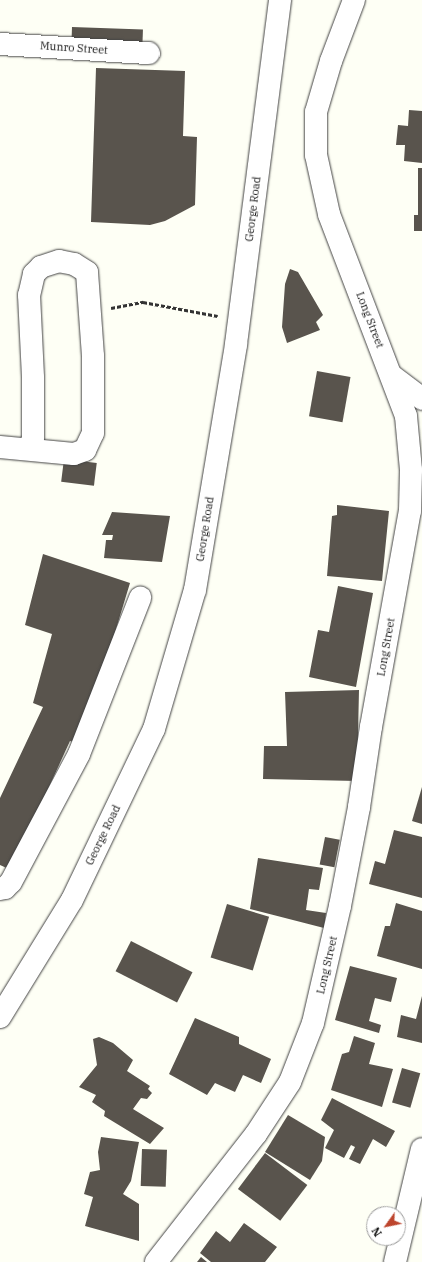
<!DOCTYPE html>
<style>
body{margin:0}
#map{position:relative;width:422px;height:1262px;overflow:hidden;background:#fefff5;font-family:"IBM Plex Serif",serif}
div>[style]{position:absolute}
.building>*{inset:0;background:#59544d;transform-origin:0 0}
.path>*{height:2.5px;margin-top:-1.25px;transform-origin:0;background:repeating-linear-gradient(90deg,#333 0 4px,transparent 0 6px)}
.roads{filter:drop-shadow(0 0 1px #444) drop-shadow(0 0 1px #444)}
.minor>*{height:22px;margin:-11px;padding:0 11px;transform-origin:11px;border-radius:11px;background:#fff}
span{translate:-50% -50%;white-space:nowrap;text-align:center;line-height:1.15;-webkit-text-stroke:4px #fff;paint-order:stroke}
.street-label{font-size:11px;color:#111}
.north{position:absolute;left:366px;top:1206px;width:40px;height:40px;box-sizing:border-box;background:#fff;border:1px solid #a0a0a0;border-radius:50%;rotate:237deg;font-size:11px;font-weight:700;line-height:16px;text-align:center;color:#111}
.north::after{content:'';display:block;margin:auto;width:14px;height:18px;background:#bd452d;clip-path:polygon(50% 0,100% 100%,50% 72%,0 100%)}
</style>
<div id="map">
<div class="building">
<div style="left:72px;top:27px;width:71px;height:20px;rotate:2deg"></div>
<div style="clip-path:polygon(96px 68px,185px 71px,183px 136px,197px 137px,195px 205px,165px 221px,150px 225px,91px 222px)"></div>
<div style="clip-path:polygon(409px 110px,422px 111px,422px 163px,404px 161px,405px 145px,396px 145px,398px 125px,408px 126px)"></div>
<div style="clip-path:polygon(418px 168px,422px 168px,422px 231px,414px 231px,414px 215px,418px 215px)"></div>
<div style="clip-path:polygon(290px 269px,298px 272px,323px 315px,316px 322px,320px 330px,287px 343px,282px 327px,285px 284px)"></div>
<div style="left:317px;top:371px;width:34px;height:46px;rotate:10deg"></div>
<div style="left:64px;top:459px;width:33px;height:23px;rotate:7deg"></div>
<div style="clip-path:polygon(337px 505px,389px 511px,382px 581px,327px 576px,332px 516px,337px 515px)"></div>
<div style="clip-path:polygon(112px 512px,170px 516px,162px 562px,104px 558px,106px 540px,112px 540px,113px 535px,102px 535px)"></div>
<div style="clip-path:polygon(43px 554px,130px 583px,81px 744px,70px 741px,11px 870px,0 865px,0 798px,43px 707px,33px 703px,52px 634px,25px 625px)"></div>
<div style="clip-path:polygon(338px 586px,373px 593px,356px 687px,309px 677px,318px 630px,329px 632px)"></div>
<div style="clip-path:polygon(359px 690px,357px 781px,263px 779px,264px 746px,287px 746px,285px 692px)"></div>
<div style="clip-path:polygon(422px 787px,422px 824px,412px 821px)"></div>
<div style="clip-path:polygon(394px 830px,422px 837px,422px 898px,369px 884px,375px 861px,385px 864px)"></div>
<div style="left:325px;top:837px;width:15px;height:28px;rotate:11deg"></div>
<div style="clip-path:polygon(258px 858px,323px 868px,319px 890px,309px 889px,306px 910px,326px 913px,324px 928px,250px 909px)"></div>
<div style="clip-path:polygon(396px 903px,422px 911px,422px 969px,377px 956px,385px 926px,390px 926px)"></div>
<div style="left:227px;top:904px;width:44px;height:56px;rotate:17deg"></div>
<div style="left:131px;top:941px;width:69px;height:34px;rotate:27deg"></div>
<div style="clip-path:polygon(350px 966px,397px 978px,391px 1002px,375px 998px,369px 1021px,381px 1025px,379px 1033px,335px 1020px)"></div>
<div style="clip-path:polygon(422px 996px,422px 1043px,397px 1037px,401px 1015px,416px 1019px)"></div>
<div style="clip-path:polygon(195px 1018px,239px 1037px,239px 1044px,271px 1059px,261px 1083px,243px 1075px,235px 1092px,215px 1083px,207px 1095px,169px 1074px)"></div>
<div style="clip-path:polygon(354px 1036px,375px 1043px,369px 1064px,393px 1069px,382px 1107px,331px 1090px,342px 1054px,349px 1052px)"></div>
<div style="clip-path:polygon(99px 1037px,113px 1043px,133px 1060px,127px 1071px,150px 1086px,148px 1089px,152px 1093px,147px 1099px,141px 1098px,133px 1109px,164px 1128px,150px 1144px,104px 1116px,105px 1111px,92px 1102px,96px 1095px,79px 1087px,97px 1065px,93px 1039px)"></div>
<div style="left:402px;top:1068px;width:19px;height:36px;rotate:16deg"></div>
<div style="clip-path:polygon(332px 1098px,395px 1131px,386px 1147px,373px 1139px,360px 1164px,349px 1159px,355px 1147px,351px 1145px,344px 1158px,325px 1148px,334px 1130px,321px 1120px)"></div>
<div style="clip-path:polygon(288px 1115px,325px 1137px,322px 1161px,310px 1180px,265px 1152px)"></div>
<div style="clip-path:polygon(101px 1137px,139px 1142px,131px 1181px,123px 1194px,139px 1204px,139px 1241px,85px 1226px,93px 1197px,84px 1194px,90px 1172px,100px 1170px,98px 1152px)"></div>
<div style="left:142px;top:1149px;width:25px;height:37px;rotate:2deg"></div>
<div style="left:265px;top:1153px;width:53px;height:45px;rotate:37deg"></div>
<div style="clip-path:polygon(244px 1223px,277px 1247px,265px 1262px,211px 1262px,200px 1253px,216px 1231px,230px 1242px)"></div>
<div style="clip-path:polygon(201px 1257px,207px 1262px,197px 1262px)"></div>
</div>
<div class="path">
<div style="left:111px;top:308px;width:33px;rotate:-11deg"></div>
<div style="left:143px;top:302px;width:76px;rotate:10.6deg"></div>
</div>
<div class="roads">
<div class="minor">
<div style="left:0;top:44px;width:149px;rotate:3.5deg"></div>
<div style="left:392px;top:376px;width:38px;rotate:37deg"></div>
<div style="left:0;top:447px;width:74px;rotate:5.4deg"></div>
<div style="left:74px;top:454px;width:12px;rotate:-20deg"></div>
<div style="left:85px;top:450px;width:19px;rotate:-65deg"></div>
<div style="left:93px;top:433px;width:77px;rotate:-90deg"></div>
<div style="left:93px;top:356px;width:84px;rotate:-94.1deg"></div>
<div style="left:87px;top:272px;width:15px;rotate:-148deg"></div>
<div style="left:74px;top:264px;width:15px;rotate:-169deg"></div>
<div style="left:59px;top:261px;width:19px;rotate:162deg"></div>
<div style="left:41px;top:267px;width:10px;rotate:135deg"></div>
<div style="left:34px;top:274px;width:22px;rotate:103deg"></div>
<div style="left:29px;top:295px;width:83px;rotate:87.2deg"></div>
<div style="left:33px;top:378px;width:60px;rotate:90deg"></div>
<div style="left:33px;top:438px;width:10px;rotate:107deg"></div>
<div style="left:0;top:889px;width:5px;rotate:-11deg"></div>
<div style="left:5px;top:888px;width:8px;rotate:-45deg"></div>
<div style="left:11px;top:882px;width:145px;rotate:-62deg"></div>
<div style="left:79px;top:754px;width:168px;rotate:-68.6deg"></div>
<div style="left:0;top:1017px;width:137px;rotate:-58.4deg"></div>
<div style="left:72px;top:900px;width:190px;rotate:-64.4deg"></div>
<div style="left:154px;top:729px;width:145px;rotate:-73.6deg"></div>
<div style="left:195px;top:590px;width:249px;rotate:-80.5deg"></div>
<div style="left:236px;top:344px;width:347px;rotate:-82.7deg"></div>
<div style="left:156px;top:1262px;width:162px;rotate:-52deg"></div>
<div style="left:256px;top:1134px;width:62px;rotate:-56.8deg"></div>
<div style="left:290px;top:1082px;width:63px;rotate:-68.7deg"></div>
<div style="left:313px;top:1023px;width:120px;rotate:-77deg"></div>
<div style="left:340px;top:906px;width:101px;rotate:-79.1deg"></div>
<div style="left:359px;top:807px;width:81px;rotate:-81.5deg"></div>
<div style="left:371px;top:727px;width:219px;rotate:-79.8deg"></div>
<div style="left:410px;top:511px;width:41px;rotate:-88.6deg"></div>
<div style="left:411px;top:470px;width:54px;rotate:-95.3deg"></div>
<div style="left:406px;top:416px;width:216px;rotate:-110.9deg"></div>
<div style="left:329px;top:214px;width:60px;rotate:-102.4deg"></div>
<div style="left:316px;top:155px;width:43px;rotate:-90deg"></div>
<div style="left:316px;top:112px;width:53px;rotate:-73.6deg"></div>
<div style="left:331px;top:61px;width:65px;rotate:-69.3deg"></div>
<div style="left:395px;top:1262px;width:116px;rotate:-76.6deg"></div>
</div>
</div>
<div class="street-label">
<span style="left:74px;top:48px;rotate:4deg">Munro Street</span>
<span style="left:253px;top:209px;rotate:-83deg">George Road</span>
<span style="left:370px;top:320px;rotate:69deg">Long Street</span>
<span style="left:205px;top:529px;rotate:-81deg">George Road</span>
<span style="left:386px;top:647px;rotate:-80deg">Long Street</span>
<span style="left:103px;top:835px;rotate:-64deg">George Road</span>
<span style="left:327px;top:965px;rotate:-77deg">Long Street</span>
</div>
<div class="north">N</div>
</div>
